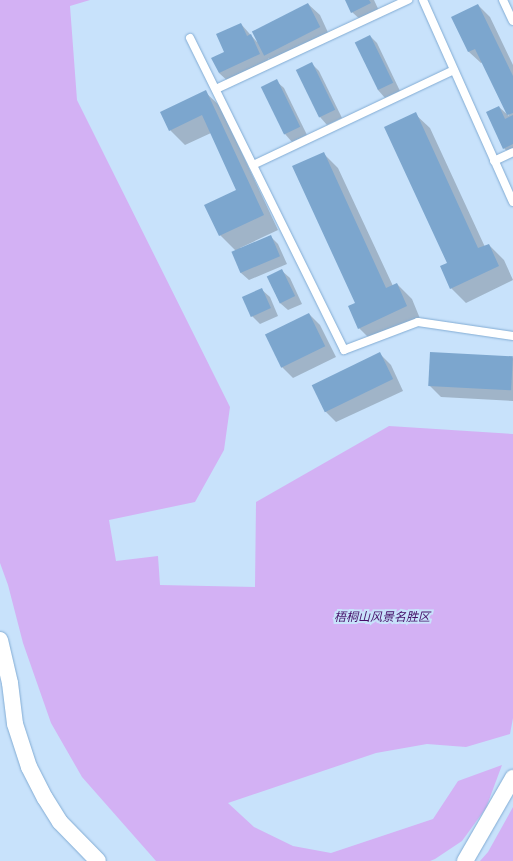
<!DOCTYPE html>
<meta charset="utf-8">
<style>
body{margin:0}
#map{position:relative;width:513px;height:861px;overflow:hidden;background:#c8e2fb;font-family:"Source Serif 4","Noto Sans SC",serif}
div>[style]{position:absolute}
.green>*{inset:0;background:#d3b1f4}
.shadow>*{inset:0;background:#0003}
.building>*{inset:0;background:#7ca6ce;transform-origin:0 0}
.roads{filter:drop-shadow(0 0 1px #82acd4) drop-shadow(0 0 1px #82acd4)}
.service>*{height:8px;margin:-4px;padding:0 4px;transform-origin:4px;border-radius:4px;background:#fff}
.minor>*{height:16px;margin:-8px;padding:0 8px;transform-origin:8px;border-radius:8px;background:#fff}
span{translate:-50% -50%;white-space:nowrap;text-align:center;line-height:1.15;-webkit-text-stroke:4px #c8e2fb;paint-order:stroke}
.park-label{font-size:12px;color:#450f67;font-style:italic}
</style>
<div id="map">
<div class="green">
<div style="clip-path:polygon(0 0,90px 0,70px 6px,77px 100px,230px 407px,224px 450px,195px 502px,109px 520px,116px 561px,158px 556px,160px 585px,255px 587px,256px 502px,389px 426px,513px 434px,513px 718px,510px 734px,466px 747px,427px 744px,376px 753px,228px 803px,254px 827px,293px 846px,331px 853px,433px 819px,458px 781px,502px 765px,486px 808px,462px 841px,435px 859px,430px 861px,156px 861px,82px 777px,51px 723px,23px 643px,8px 585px,0 563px)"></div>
<div style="clip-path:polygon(513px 807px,513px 861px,480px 861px,488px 852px)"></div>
</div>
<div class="shadow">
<div style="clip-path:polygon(347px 0,374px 0,381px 15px,364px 23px,352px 12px)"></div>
<div style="clip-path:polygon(308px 4px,320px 15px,331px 39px,275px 65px,268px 58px,271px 66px,231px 84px,219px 73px,226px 52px,241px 24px,257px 42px)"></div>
<div style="clip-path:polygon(478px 5px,490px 17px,513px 65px,513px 155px,511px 156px,504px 148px,499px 107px,509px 116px,483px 62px,481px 63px,469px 52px,453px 18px)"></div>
<div style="clip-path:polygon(370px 36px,377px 43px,400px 91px,385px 98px,378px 90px)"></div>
<div style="clip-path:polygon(311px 63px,319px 71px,342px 118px,327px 125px,320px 117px)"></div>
<div style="clip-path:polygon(276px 81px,284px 88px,307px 135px,292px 142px,285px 134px)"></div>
<div style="clip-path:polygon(205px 92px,220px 106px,278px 230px,240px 248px,240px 249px,270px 236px,278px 244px,287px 264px,249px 280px,241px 273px,236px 251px,220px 235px,238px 190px,211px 133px,185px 145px,170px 130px)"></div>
<div style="clip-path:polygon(415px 114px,430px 128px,485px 247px,489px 245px,504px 260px,513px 280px,466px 303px,451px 288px,449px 263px)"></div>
<div style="clip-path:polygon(323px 153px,338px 168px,393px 286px,397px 284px,412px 299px,421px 321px,374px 343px,359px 328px,356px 303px)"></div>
<div style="clip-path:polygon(282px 271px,290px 278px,302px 304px,288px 310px,280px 303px,268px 277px)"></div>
<div style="clip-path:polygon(262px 290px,270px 297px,278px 316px,260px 324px,252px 316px)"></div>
<div style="clip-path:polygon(309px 314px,320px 325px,336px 357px,293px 378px,281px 366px)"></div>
<div style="clip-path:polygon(380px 354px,391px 365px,403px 391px,336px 422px,325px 411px)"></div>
<div style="clip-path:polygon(513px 358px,513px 401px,441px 397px,429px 385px)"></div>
</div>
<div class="building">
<div style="clip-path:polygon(345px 0,369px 0,371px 3px,351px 13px)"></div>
<div style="left:308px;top:3px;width:27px;height:63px;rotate:63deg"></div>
<div style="clip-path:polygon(478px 4px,513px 76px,513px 113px,507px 115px,475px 49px,468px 52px,451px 17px)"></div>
<div style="clip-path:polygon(241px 23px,247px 36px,251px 34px,260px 54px,219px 73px,211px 58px,224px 52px,216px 34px)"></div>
<div style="left:370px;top:35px;width:53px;height:17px;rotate:64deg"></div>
<div style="left:312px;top:62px;width:53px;height:18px;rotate:64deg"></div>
<div style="left:277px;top:79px;width:53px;height:18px;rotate:64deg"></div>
<div style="clip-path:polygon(206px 90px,264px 215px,219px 236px,204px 205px,236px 190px,202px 115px,169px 131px,160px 112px)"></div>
<div style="clip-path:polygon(499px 106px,505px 119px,513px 115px,513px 144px,503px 149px,486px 112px)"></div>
<div style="clip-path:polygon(416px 112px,478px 248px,489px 244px,499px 266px,450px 289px,440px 266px,447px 263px,384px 127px)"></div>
<div style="clip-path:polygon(324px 152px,386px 288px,397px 283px,407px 306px,358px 329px,348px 306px,355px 303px,292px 166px)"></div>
<div style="left:271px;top:235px;width:23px;height:43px;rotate:67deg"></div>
<div style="left:282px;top:269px;width:30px;height:17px;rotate:64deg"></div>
<div style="left:262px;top:288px;width:22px;height:22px;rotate:66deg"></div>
<div style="left:309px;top:313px;width:37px;height:49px;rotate:64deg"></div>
<div style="left:380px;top:352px;width:30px;height:76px;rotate:64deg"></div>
<div style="left:430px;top:352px;width:83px;height:34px;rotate:3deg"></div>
</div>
<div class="roads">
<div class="service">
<div style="left:423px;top:0;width:221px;rotate:66deg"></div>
<div style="left:503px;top:0;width:23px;rotate:65deg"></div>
<div style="left:190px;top:38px;width:348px;rotate:63.7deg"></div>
<div style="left:344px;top:350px;width:79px;rotate:-20.7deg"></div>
<div style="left:418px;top:322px;width:96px;rotate:8.4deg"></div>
<div style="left:216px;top:89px;width:212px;rotate:-24.9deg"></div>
<div style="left:494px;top:161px;width:21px;rotate:-25deg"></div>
<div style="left:253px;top:165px;width:222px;rotate:-25.3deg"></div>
</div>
<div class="minor">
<div style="left:0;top:640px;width:44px;rotate:76.9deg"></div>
<div style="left:10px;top:683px;width:41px;rotate:83deg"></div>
<div style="left:15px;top:724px;width:45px;rotate:72deg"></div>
<div style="left:29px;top:767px;width:35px;rotate:63deg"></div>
<div style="left:45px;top:798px;width:28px;rotate:58deg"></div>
<div style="left:60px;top:822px;width:54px;rotate:45.7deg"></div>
<div style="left:465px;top:861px;width:96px;rotate:-60deg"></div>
</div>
</div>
<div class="park-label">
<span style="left:382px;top:618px">梧桐山风景名胜区</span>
</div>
</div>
